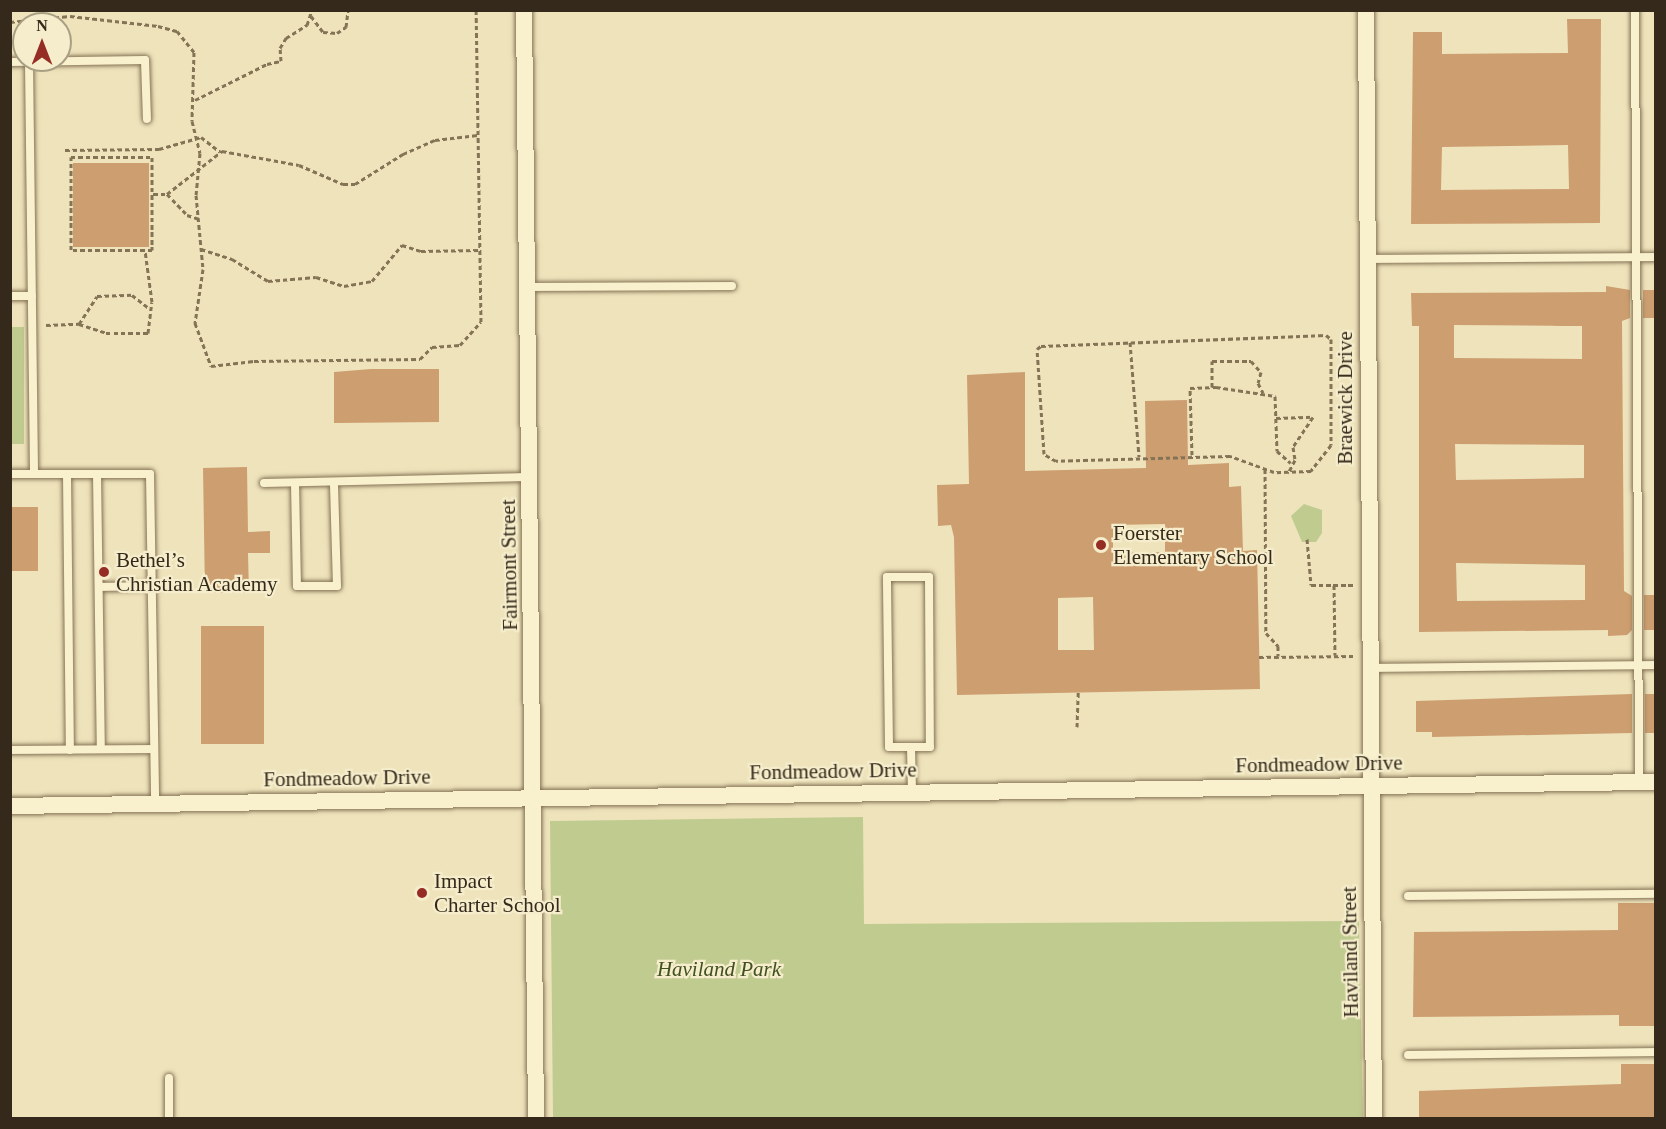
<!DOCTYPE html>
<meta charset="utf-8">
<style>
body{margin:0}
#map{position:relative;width:1666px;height:1129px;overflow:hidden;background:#eee3bb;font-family:Georgia,serif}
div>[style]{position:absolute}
.green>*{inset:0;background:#c0cb90;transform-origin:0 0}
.building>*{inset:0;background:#cd9e70;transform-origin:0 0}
.path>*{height:3px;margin-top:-1.5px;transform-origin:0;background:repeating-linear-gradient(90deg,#857355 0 4.5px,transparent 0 7.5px)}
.roads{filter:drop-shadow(0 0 2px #857355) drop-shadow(0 0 2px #857355)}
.lane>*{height:8px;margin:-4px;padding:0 4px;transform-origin:4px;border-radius:4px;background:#f9f0ce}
.street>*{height:16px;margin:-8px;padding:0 8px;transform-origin:8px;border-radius:8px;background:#f9f0ce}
.dots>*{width:16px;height:16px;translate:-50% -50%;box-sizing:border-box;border:3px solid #f5edcb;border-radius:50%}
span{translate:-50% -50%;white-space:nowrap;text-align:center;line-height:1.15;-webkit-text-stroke:4.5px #f5edcb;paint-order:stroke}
.street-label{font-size:21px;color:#34291a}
.poi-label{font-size:21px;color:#34291a}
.left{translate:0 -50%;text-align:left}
.park-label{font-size:21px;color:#415121;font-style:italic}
.frame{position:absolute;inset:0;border:12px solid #34291a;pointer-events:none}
.north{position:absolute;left:12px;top:12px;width:60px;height:60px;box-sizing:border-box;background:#f5edcb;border:2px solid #a89f84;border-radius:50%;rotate:0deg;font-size:16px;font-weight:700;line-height:24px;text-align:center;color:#34291a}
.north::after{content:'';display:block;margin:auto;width:21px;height:27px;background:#952d24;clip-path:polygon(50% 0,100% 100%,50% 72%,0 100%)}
</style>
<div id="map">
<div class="green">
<div style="left:11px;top:327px;width:13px;height:117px"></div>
<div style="clip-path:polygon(1304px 504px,1322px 510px,1322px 533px,1316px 542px,1302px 542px,1291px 516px)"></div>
<div style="clip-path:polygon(863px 817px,864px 924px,1359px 921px,1363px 1118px,553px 1118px,550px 821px)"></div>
</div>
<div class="building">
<div style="clip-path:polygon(evenodd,1567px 19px,1601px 19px,1600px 223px,1411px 224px,1413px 32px,1442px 32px,1442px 54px,1568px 53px,1567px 19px,1568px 145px,1569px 189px,1441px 190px,1442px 147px,1568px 145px)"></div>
<div style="left:73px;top:163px;width:76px;height:84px"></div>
<div style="clip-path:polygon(evenodd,1606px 286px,1630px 290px,1630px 318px,1622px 321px,1624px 591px,1632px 596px,1632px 630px,1627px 635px,1608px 636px,1608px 630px,1419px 632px,1419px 326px,1412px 326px,1411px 293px,1606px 292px,1606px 286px,1454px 325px,1582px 326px,1582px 359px,1454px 358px,1454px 325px,1606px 286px,1455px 444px,1584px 445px,1584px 478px,1456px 480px,1455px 444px,1606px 286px,1456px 563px,1585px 565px,1585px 600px,1457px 601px,1456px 563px)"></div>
<div style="left:1643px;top:290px;width:13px;height:28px"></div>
<div style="clip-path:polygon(371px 369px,439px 369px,439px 422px,334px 423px,334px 372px)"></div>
<div style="clip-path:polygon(evenodd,1025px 372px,1025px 471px,1146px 468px,1145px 401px,1187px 400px,1188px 465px,1229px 463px,1229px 487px,1241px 486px,1243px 551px,1257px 550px,1260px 689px,957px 695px,954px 537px,951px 525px,938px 526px,937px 485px,969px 484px,967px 375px,1025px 372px,1165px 524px,1165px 552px,1113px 553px,1113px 525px,1165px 524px,1025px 372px,1093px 597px,1094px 650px,1058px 650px,1058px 598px,1093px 597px)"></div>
<div style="clip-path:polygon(247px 467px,248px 532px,270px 531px,270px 553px,248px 553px,249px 593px,205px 593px,203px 468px)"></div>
<div style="left:10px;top:507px;width:28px;height:64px"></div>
<div style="left:1644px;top:595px;width:12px;height:35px"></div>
<div style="left:201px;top:626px;width:63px;height:118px"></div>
<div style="clip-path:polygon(1632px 694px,1632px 733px,1432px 737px,1432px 732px,1416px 732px,1416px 701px)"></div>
<div style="left:1645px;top:694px;width:11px;height:39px"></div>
<div style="clip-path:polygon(1618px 903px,1656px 903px,1656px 1026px,1619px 1026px,1619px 1015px,1413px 1017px,1414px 932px,1618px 930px)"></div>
<div style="clip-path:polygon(1621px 1064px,1656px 1064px,1656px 1119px,1419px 1119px,1419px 1091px,1621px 1084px)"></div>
</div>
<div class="path">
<div style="left:311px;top:16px;width:20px;rotate:53deg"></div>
<div style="left:323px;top:32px;width:14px;rotate:4deg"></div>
<div style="left:337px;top:33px;width:11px;rotate:-34deg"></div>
<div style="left:346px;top:27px;width:17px;rotate:-83deg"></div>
<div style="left:10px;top:22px;width:60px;rotate:-5.7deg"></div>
<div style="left:70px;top:16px;width:89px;rotate:6.5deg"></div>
<div style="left:158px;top:26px;width:20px;rotate:15deg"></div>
<div style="left:177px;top:31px;width:27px;rotate:51deg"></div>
<div style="left:194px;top:52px;width:69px;rotate:91.7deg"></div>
<div style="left:192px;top:121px;width:33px;rotate:76deg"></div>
<div style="left:200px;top:153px;width:42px;rotate:95.4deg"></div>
<div style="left:196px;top:195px;width:74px;rotate:84.6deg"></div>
<div style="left:203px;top:269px;width:55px;rotate:98.4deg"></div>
<div style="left:195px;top:323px;width:46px;rotate:69.6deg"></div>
<div style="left:211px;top:366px;width:43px;rotate:-6.6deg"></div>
<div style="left:254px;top:361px;width:166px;rotate:-0.7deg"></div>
<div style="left:420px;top:359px;width:17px;rotate:-45deg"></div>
<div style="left:432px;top:347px;width:28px;rotate:-4deg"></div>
<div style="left:460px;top:345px;width:31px;rotate:-48deg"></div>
<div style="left:481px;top:322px;width:312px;rotate:-90.9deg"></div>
<div style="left:195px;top:100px;width:80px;rotate:-26.6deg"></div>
<div style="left:267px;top:64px;width:14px;rotate:-12deg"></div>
<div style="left:281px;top:61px;width:13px;rotate:-94deg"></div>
<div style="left:280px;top:48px;width:12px;rotate:-59deg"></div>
<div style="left:286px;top:38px;width:25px;rotate:-32deg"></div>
<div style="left:307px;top:25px;width:16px;rotate:-72deg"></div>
<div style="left:65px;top:150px;width:94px;rotate:-0.6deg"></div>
<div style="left:159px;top:149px;width:44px;rotate:-15.9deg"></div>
<div style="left:201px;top:137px;width:24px;rotate:38deg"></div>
<div style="left:71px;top:157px;width:81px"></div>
<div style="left:152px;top:157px;width:93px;rotate:90deg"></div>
<div style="left:152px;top:250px;width:81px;rotate:180deg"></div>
<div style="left:71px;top:250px;width:93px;rotate:-90deg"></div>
<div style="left:153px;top:194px;width:14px"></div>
<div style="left:167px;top:194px;width:70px;rotate:-38deg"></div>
<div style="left:222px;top:151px;width:78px;rotate:10.3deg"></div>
<div style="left:299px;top:165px;width:48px;rotate:23.4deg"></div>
<div style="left:343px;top:184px;width:12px"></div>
<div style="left:355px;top:184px;width:57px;rotate:-32deg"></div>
<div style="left:403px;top:154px;width:35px;rotate:-24deg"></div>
<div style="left:435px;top:140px;width:43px;rotate:-6.6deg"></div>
<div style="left:167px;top:194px;width:29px;rotate:46deg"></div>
<div style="left:187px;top:215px;width:13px;rotate:18deg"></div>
<div style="left:201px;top:249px;width:33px;rotate:18deg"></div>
<div style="left:232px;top:259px;width:42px;rotate:31.4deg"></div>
<div style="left:268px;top:281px;width:48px;rotate:-4.8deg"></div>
<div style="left:316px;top:277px;width:29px;rotate:18deg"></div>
<div style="left:344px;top:286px;width:28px;rotate:-10deg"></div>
<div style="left:372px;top:281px;width:47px;rotate:-50.2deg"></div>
<div style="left:402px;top:245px;width:20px;rotate:18deg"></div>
<div style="left:421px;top:251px;width:59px;rotate:-1deg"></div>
<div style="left:79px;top:324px;width:33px;rotate:-57deg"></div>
<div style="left:97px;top:296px;width:35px;rotate:-2deg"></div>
<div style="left:132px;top:295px;width:23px;rotate:38deg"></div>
<div style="left:46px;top:325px;width:33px;rotate:-2deg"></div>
<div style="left:79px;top:324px;width:28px;rotate:18deg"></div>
<div style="left:106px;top:333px;width:42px"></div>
<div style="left:148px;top:333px;width:31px;rotate:-83deg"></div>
<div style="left:152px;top:302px;width:52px;rotate:-97.7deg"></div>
<div style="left:1326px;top:335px;width:6px;rotate:39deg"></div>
<div style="left:1331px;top:339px;width:106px;rotate:90deg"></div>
<div style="left:1331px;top:445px;width:33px;rotate:128deg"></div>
<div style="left:1311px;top:471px;width:37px;rotate:178deg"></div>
<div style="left:1274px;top:472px;width:47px;rotate:-160deg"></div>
<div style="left:1230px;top:456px;width:174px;rotate:178.4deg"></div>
<div style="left:1056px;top:461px;width:14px;rotate:-150deg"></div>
<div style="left:1044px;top:454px;width:105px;rotate:-93.8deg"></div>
<div style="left:1037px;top:349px;width:5px;rotate:-37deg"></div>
<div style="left:1041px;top:346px;width:285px;rotate:-2.2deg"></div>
<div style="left:1130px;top:342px;width:115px;rotate:85.5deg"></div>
<div style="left:1212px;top:387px;width:26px;rotate:-90deg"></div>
<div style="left:1212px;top:361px;width:39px"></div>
<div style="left:1251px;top:361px;width:15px;rotate:48deg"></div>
<div style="left:1261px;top:372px;width:11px;rotate:105deg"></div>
<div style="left:1258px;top:383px;width:11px;rotate:63deg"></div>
<div style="left:1276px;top:418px;width:37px;rotate:-2deg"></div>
<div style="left:1313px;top:417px;width:36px;rotate:124deg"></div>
<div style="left:1293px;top:447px;width:13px;rotate:81deg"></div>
<div style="left:1295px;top:460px;width:15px;rotate:118deg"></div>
<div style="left:1192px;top:455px;width:67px;rotate:-91.7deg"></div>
<div style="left:1190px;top:388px;width:26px;rotate:-2deg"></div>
<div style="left:1216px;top:387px;width:60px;rotate:8.7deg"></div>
<div style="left:1275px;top:396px;width:55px;rotate:87.9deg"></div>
<div style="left:1277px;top:451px;width:18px;rotate:41deg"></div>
<div style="left:1265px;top:469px;width:164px;rotate:89.7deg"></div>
<div style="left:1266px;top:633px;width:18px;rotate:47deg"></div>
<div style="left:1278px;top:646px;width:10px;rotate:90deg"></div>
<div style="left:1307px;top:539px;width:46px;rotate:85deg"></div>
<div style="left:1311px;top:585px;width:42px"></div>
<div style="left:1334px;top:585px;width:70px;rotate:89.2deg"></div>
<div style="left:1259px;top:657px;width:94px;rotate:-0.6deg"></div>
<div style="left:1077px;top:727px;width:35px;rotate:-88deg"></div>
</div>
<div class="roads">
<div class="lane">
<div style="left:1635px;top:10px;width:772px;rotate:89.7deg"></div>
<div style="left:10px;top:62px;width:135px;rotate:-0.8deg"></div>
<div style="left:145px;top:60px;width:59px;rotate:88.1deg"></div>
<div style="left:29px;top:62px;width:412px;rotate:89.3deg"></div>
<div style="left:1368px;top:259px;width:288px;rotate:-0.4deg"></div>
<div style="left:528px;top:287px;width:204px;rotate:-0.3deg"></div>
<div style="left:10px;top:296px;width:22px"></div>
<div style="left:10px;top:474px;width:140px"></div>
<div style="left:150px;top:474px;width:329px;rotate:89.1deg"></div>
<div style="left:67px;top:474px;width:276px;rotate:89.4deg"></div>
<div style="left:97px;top:474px;width:275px;rotate:89.2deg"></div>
<div style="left:264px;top:483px;width:266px;rotate:-1.3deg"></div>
<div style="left:295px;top:483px;width:103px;rotate:88.9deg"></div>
<div style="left:297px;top:586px;width:40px"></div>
<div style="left:337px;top:586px;width:104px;rotate:-91.7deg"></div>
<div style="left:887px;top:577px;width:42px"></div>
<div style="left:929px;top:577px;width:170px;rotate:89.7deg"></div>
<div style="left:930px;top:747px;width:41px;rotate:180deg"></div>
<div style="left:889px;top:747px;width:170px;rotate:-90.7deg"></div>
<div style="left:99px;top:587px;width:53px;rotate:-1.1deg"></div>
<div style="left:1369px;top:668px;width:287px;rotate:-0.6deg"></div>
<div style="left:911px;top:747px;width:45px;rotate:88.7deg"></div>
<div style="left:10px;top:750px;width:144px;rotate:-0.4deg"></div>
<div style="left:1408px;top:896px;width:248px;rotate:-0.5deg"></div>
<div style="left:1408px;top:1055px;width:248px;rotate:-0.7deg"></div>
<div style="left:169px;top:1118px;width:40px;rotate:-90deg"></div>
</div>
<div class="street">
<div style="left:524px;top:10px;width:1108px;rotate:89.38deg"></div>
<div style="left:1366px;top:10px;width:1108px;rotate:89.59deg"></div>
<div style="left:10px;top:806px;width:1646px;rotate:-0.84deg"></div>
</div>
</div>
<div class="dots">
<div style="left:1101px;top:545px;background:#952d24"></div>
<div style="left:104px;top:572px;background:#952d24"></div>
<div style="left:422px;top:893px;background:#952d24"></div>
</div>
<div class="street-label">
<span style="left:1345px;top:398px;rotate:-90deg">Braewick Drive</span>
<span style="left:509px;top:565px;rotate:-91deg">Fairmont Street</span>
<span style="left:1319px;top:764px;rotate:-1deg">Fondmeadow Drive</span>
<span style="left:833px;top:771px;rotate:-1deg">Fondmeadow Drive</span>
<span style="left:347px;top:778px;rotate:-1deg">Fondmeadow Drive</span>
<span style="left:1350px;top:952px;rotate:-91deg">Haviland Street</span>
</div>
<div class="poi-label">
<span class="left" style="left:1113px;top:545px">Foerster<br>Elementary School</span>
<span class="left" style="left:116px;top:572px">Bethel’s<br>Christian Academy</span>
<span class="left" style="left:434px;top:893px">Impact<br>Charter School</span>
</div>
<div class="park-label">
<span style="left:719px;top:969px">Haviland Park</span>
</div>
<div class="frame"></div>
<div class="north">N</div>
</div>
